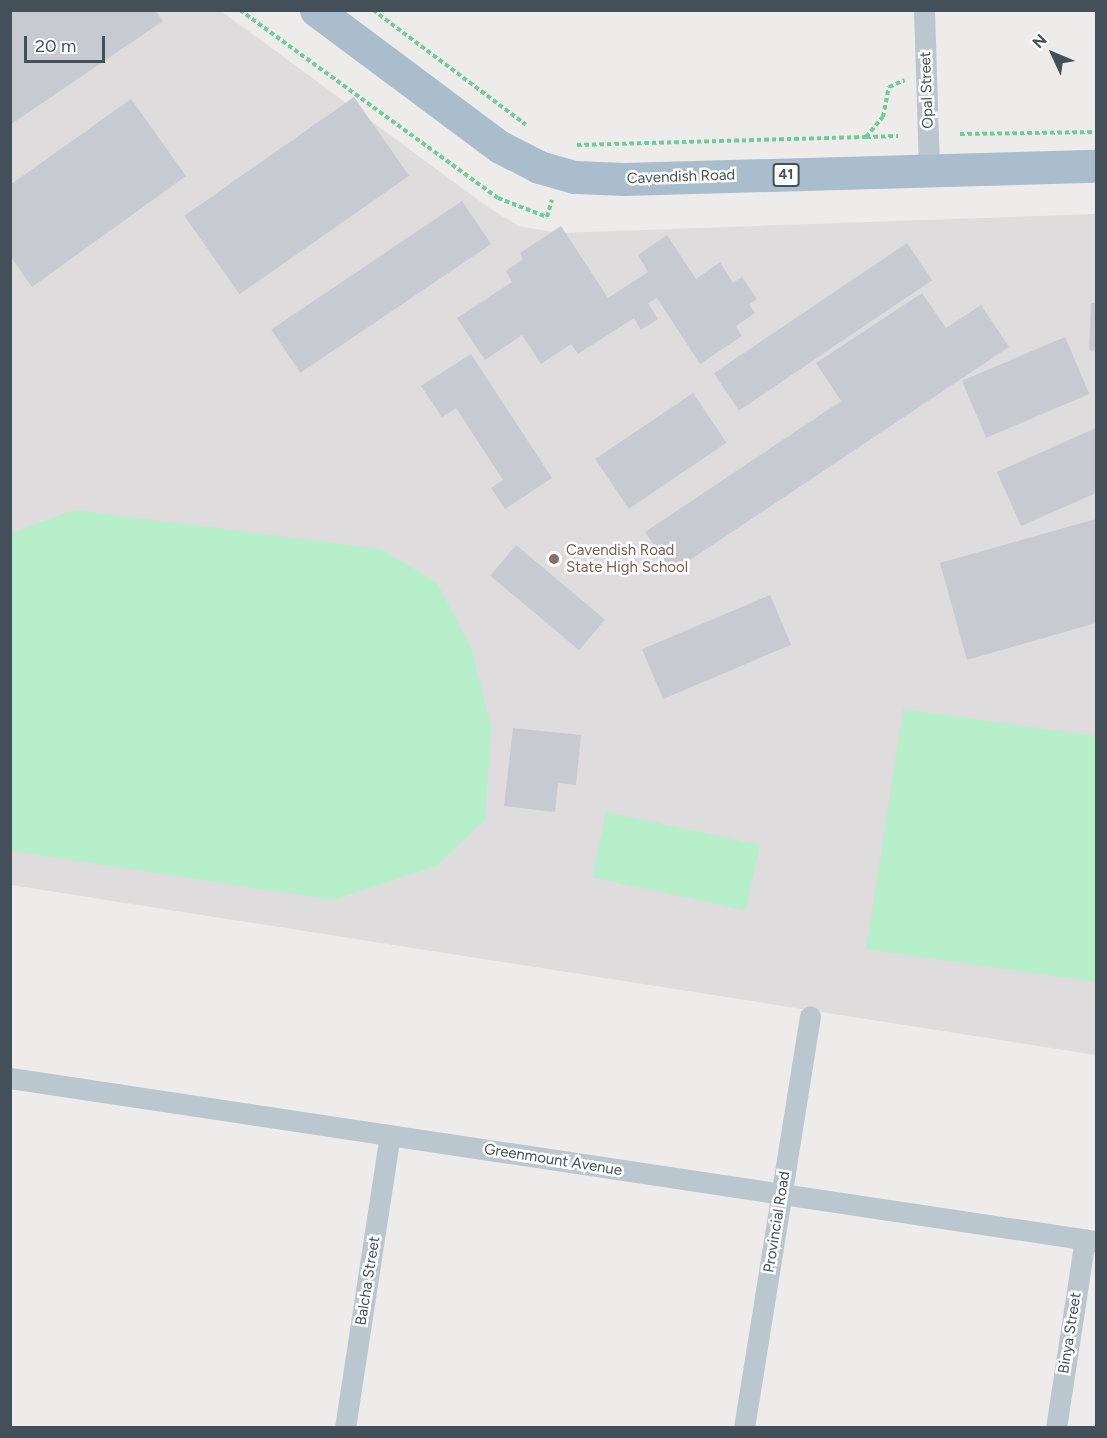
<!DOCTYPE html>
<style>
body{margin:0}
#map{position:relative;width:1107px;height:1438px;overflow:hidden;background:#eeebeb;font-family:Figtree,sans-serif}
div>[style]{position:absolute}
.education>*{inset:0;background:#dfdcdd}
.green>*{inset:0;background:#b6efc9;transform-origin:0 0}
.building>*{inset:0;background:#c8cad1;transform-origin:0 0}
.path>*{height:4px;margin-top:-2px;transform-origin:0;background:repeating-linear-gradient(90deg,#6ecd9a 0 4.5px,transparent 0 7.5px)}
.street>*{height:21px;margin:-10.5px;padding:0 10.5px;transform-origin:10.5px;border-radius:10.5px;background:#bbc7cf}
.primary>*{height:33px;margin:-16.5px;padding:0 16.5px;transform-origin:16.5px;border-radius:16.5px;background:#a9bdcc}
.dots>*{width:16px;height:16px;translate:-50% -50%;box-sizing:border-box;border:3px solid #fff;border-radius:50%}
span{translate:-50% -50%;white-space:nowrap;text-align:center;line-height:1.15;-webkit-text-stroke:5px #fff;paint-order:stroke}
.shield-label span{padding:2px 4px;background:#fff;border:2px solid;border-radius:4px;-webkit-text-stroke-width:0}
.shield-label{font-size:14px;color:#435059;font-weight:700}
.street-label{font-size:15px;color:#435059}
.education-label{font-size:15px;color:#785e54}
.left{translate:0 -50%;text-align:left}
.frame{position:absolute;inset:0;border:12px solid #435059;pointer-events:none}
.north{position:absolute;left:1023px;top:24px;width:60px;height:60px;-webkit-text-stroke:4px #fff;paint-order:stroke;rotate:314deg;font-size:16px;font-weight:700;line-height:24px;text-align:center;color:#435059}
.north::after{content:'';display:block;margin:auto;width:21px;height:27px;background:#435059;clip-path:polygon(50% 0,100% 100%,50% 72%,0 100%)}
.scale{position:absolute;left:24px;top:36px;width:81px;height:27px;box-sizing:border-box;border:3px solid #435059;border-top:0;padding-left:8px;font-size:18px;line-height:21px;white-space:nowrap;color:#435059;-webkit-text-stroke:4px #fff;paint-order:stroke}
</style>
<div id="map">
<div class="education">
<div style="clip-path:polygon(10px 11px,221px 11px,488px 207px,518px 226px,559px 233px,1096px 214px,1096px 1055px,11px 885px)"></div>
</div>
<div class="green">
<div style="clip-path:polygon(74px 510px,381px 549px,437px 583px,471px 648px,491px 727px,485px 820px,436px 866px,333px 900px,11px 851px,11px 533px)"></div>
<div style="clip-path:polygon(903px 709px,1096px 736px,1096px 982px,866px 949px)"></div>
<div style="left:606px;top:812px;width:157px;height:67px;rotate:12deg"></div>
</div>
<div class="building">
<div style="clip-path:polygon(10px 10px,155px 10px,163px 21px,10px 125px)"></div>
<div style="left:354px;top:97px;width:96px;height:207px;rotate:55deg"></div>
<div style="clip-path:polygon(131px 99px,186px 176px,32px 287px,10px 256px,10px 185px)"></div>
<div style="left:462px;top:201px;width:52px;height:230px;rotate:56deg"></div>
<div style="clip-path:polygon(561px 226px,608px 298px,648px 272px,638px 255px,667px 235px,696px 279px,720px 262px,733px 283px,742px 277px,757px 299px,749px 304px,755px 313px,736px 326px,742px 336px,700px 364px,657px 298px,648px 303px,658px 319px,641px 330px,634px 318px,578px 354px,571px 344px,541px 364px,522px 335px,485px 360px,457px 318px,512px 282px,506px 271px,523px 259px,520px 253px)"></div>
<div style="left:907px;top:243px;width:45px;height:233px;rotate:56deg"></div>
<div style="clip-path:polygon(922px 293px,946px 328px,981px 305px,1009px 347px,672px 572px,645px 532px,841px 401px,816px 363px)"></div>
<div style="clip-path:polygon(1091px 303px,1096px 303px,1096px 351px,1089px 350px)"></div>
<div style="left:1065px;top:337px;width:62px;height:112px;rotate:67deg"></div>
<div style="clip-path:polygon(471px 354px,552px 478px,505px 509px,491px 488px,503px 480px,456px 408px,442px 417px,421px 386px)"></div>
<div style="left:693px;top:393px;width:60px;height:118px;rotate:56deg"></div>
<div style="clip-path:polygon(1096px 428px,1096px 493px,1021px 526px,997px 472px)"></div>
<div style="clip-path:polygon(1096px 519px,1096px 623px,967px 660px,940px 563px)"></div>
<div style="left:516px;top:545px;width:116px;height:40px;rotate:40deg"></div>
<div style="left:770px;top:595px;width:54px;height:139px;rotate:67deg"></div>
<div style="clip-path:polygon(513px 728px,581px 735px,576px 785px,558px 783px,555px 812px,504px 806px)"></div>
</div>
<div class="path">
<div style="left:240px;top:10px;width:319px;rotate:36.1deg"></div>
<div style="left:498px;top:198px;width:53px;rotate:21.2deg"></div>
<div style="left:547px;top:217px;width:18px;rotate:-74deg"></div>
<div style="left:373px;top:10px;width:191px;rotate:36.9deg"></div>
<div style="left:960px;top:134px;width:136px;rotate:-0.8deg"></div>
<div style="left:866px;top:137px;width:32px;rotate:-2deg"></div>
<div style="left:577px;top:145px;width:289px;rotate:-1.6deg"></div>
<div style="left:866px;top:137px;width:26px;rotate:-50deg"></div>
<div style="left:883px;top:117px;width:31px;rotate:-79deg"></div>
<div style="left:889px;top:87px;width:17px;rotate:-24deg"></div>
</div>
<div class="street">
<div style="left:924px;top:10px;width:160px;rotate:88.2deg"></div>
<div style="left:10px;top:1078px;width:1098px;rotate:8.54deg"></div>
<div style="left:345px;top:1428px;width:296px;rotate:-81.3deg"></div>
<div style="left:744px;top:1428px;width:417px;rotate:-80.9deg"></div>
<div style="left:1056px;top:1428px;width:191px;rotate:-81.3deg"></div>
</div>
<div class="primary">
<div style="left:316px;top:10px;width:229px;rotate:36.7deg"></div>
<div style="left:500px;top:147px;width:44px;rotate:27.1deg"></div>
<div style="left:539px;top:167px;width:37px;rotate:16deg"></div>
<div style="left:575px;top:177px;width:49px;rotate:2.3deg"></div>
<div style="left:624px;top:179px;width:472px;rotate:-1.6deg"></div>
</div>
<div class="dots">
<div style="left:554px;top:559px;background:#8d6e63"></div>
</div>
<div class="shield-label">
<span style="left:786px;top:175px">41</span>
</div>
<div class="street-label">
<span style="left:927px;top:90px;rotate:-92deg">Opal Street</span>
<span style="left:681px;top:177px;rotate:-2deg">Cavendish Road</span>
<span style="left:553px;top:1160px;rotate:9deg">Greenmount Avenue</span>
<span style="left:777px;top:1222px;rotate:-81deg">Provincial Road</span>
<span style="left:368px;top:1281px;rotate:-81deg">Balcha Street</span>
<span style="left:1070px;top:1333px;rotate:-81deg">Binya Street</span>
</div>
<div class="education-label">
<span class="left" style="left:566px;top:559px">Cavendish Road<br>State High School</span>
</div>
<div class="frame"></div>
<div class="north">N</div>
<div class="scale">20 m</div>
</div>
